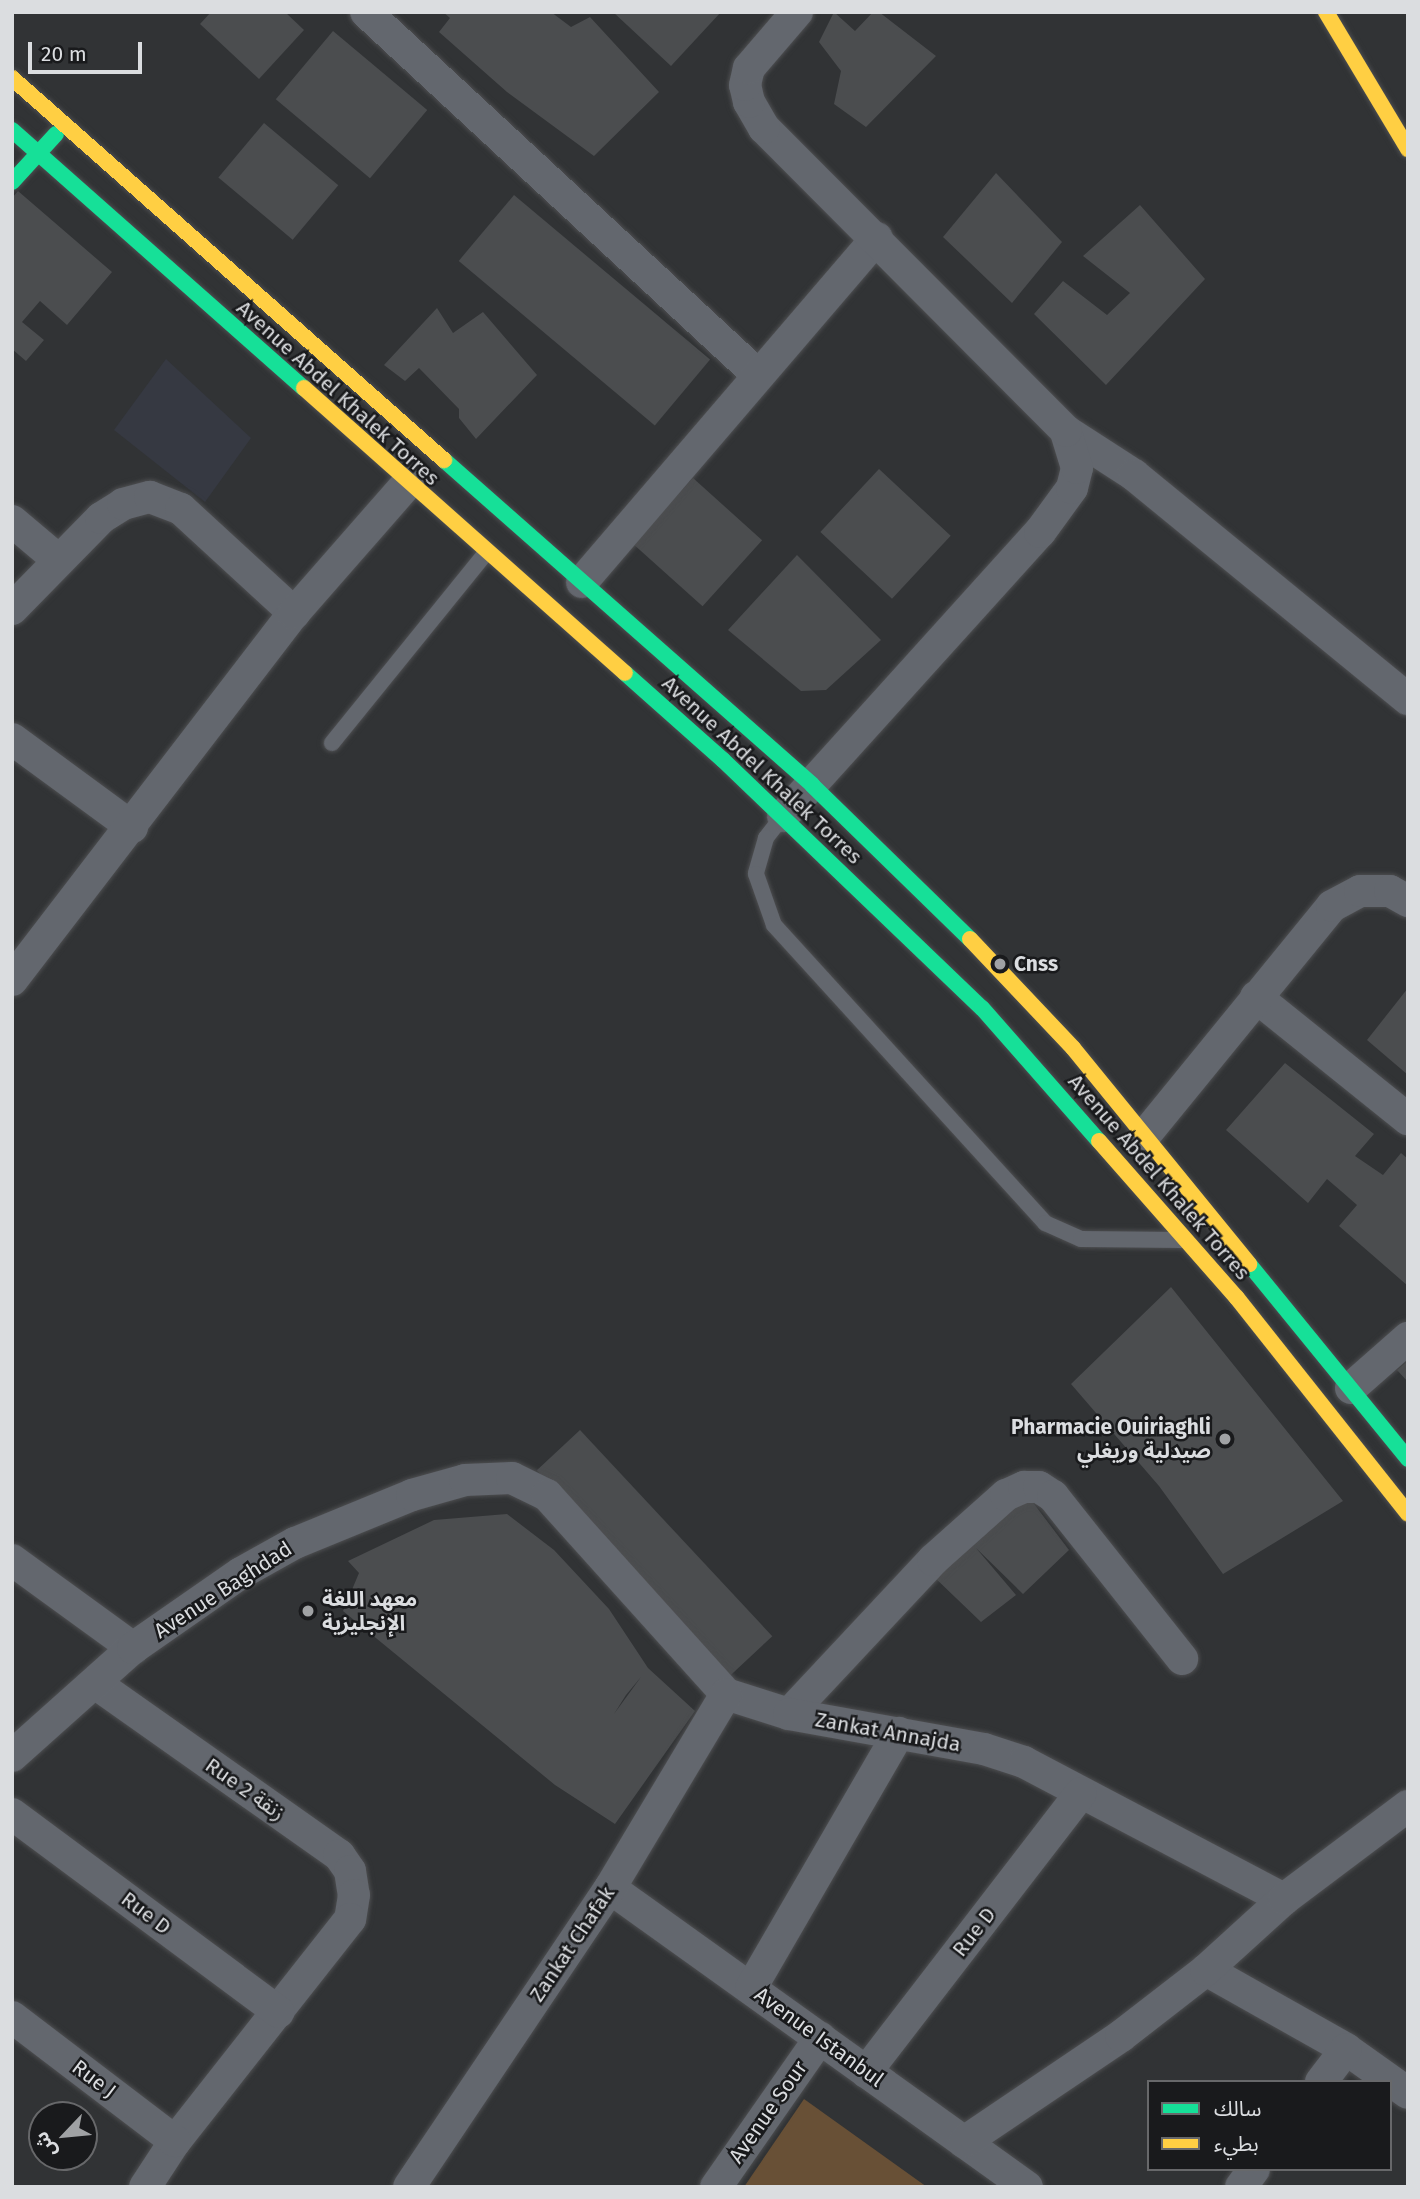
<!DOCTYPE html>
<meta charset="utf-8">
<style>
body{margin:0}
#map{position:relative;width:1420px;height:2199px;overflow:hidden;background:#313335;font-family:"Fira Sans","Noto Sans Arabic",sans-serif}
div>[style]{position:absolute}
.built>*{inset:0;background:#363942}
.green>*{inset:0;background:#685036}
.building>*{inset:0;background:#4b4d4f;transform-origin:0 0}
.roads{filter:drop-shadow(0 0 2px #4d4e50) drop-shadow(0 0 2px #4d4e50)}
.lane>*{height:16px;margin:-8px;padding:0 8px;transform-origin:8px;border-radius:8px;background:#63676e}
.street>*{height:32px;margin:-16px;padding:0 16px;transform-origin:16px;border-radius:16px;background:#63676e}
.fast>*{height:16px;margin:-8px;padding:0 8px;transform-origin:8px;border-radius:8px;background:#16e098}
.slow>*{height:16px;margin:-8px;padding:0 8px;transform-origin:8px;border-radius:8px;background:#ffcf43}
.dots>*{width:19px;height:19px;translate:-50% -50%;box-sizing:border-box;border:4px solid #191a1c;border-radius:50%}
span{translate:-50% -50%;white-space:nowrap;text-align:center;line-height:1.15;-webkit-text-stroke:5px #191a1c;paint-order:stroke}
.street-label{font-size:21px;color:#dbdde0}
.poi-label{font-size:21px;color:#dbdde0;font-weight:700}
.left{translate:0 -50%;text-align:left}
.right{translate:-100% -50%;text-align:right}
.frame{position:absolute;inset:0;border:14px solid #dbdde0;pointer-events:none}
.legend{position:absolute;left:1147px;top:2080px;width:245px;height:91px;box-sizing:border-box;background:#191a1c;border:2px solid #67686a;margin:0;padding:9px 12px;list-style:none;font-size:21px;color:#dbdde0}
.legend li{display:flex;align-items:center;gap:14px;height:35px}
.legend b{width:35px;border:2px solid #67686a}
.north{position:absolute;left:28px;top:2101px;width:70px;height:70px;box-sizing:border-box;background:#191a1c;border:2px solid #67686a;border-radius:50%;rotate:244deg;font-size:19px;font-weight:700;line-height:28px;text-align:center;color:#dbdde0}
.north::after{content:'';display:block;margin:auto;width:24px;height:32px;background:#a0a2a4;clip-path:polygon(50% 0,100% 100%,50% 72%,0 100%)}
.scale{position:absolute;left:28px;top:42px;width:114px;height:32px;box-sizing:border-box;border:4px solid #dbdde0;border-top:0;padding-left:9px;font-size:21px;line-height:24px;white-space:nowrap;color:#dbdde0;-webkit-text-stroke:5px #191a1c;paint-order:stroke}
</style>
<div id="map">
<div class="built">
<div style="clip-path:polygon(166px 359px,251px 438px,205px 502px,114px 430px)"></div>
</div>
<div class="green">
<div style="clip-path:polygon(804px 2099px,927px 2187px,744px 2187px)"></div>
</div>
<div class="building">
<div style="clip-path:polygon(211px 12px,285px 12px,304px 30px,259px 79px,200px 24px)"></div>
<div style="clip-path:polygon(443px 12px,551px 12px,571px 27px,590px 17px,659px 92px,594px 156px,507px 92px,439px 32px,450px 18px)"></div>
<div style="clip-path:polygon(613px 12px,721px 12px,671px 66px)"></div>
<div style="clip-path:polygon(834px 12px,855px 31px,873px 12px,879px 12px,936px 56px,866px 127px,834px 104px,841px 71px,819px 42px)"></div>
<div style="left:333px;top:31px;width:123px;height:89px;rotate:40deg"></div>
<div style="left:264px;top:123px;width:97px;height:71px;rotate:40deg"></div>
<div style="clip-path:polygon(996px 173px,1062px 242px,1012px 303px,943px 237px)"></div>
<div style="clip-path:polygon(18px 191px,112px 272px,67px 325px,40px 301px,22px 322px,44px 340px,26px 361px,12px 349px,12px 198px)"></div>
<div style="left:514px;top:195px;width:256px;height:86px;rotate:40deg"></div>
<div style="clip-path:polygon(1140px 205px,1205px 279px,1106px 385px,1034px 314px,1063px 281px,1107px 315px,1130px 293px,1083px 256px)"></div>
<div style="clip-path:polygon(437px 308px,453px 333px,483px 312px,537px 375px,476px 439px,459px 418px,459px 409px,419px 368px,405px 381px,384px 365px)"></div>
<div style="left:879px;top:469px;width:98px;height:86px;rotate:43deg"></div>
<div style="left:693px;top:478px;width:93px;height:89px;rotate:42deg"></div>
<div style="clip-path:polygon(797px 555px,881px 640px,826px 690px,801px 691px,728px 630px)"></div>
<div style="clip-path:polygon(1408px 988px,1408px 1075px,1367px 1040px)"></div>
<div style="clip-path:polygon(1285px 1063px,1374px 1134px,1355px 1156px,1383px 1175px,1401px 1153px,1408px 1159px,1408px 1286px,1339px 1226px,1357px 1205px,1341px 1191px,1327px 1179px,1308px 1203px,1226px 1130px)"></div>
<div style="clip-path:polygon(1171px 1287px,1343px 1501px,1223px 1574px,1159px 1486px,1071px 1384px)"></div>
<div style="clip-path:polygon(1408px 1361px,1408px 1382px,1397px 1370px)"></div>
<div style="left:580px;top:1430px;width:282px;height:59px;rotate:47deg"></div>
<div style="clip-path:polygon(1028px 1496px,1069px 1550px,1023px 1594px,976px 1548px,1016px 1595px,981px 1622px,932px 1575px)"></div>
<div style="clip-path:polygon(evenodd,507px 1514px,554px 1550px,609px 1609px,648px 1668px,695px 1711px,615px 1824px,555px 1785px,343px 1611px,359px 1573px,348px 1561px,434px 1520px,507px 1514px,641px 1677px,614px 1714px,626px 1695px,641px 1677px)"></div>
</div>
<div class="roads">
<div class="lane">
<div style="left:332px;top:743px;width:245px;rotate:-51deg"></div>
<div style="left:783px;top:816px;width:28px;rotate:128deg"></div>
<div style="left:766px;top:838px;width:37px;rotate:106deg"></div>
<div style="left:756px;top:874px;width:54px;rotate:70.6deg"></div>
<div style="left:774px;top:925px;width:403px;rotate:47.7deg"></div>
<div style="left:1045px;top:1223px;width:39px;rotate:24deg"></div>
<div style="left:1081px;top:1239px;width:100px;rotate:0.6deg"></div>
</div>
<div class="street">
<div style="left:366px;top:12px;width:534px;rotate:42.8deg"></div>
<div style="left:1066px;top:431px;width:81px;rotate:32.9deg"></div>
<div style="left:1134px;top:475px;width:354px;rotate:39.3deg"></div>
<div style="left:12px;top:521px;width:59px;rotate:40.2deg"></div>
<div style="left:582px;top:582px;width:453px;rotate:-49.4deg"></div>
<div style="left:12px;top:609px;width:127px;rotate:-45.6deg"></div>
<div style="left:101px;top:518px;width:26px;rotate:-32deg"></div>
<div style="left:123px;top:504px;width:28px;rotate:-15deg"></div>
<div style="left:150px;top:497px;width:33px;rotate:21deg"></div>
<div style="left:181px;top:509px;width:154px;rotate:42.6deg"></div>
<div style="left:12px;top:739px;width:149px;rotate:36.3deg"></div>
<div style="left:783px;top:816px;width:383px;rotate:-47.9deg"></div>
<div style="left:1040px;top:532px;width:54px;rotate:-54deg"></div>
<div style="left:1072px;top:488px;width:21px;rotate:-76deg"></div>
<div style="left:1077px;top:468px;width:39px;rotate:-107deg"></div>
<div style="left:1066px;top:431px;width:428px;rotate:-134.9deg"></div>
<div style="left:764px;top:128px;width:30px;rotate:-120deg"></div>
<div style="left:749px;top:102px;width:17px;rotate:-103deg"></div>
<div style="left:745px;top:85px;width:17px;rotate:-77deg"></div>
<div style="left:749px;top:68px;width:74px;rotate:-49.4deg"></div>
<div style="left:12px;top:980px;width:463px;rotate:-52.5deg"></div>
<div style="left:294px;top:613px;width:173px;rotate:-48.8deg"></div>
<div style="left:1256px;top:997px;width:195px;rotate:38.8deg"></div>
<div style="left:1146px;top:1134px;width:294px;rotate:-50.8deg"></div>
<div style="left:1332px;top:906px;width:32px;rotate:-28deg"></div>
<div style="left:1360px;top:891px;width:30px"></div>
<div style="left:1390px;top:891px;width:21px;rotate:29deg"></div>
<div style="left:1351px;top:1388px;width:76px;rotate:-41.3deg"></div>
<div style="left:12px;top:1560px;width:150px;rotate:36deg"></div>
<div style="left:95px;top:1683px;width:299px;rotate:35.2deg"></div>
<div style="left:339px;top:1855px;width:19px;rotate:55deg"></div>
<div style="left:350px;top:1871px;width:24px;rotate:81deg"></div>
<div style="left:354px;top:1895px;width:24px;rotate:99deg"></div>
<div style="left:350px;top:1919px;width:283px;rotate:128.2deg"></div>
<div style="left:175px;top:2141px;width:55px;rotate:123.1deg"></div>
<div style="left:789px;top:1714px;width:211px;rotate:-46.9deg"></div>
<div style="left:933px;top:1560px;width:98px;rotate:-41.7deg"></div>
<div style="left:1006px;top:1495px;width:20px;rotate:-24deg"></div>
<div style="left:1024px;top:1487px;width:15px"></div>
<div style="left:1039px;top:1487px;width:17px;rotate:33deg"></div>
<div style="left:1053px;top:1496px;width:208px;rotate:51.6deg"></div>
<div style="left:12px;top:1756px;width:162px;rotate:-41.8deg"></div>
<div style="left:133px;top:1648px;width:131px;rotate:-34.8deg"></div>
<div style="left:241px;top:1573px;width:62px;rotate:-29.1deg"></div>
<div style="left:295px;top:1543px;width:126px;rotate:-22.3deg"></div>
<div style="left:412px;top:1495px;width:55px;rotate:-15.8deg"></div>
<div style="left:465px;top:1480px;width:47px;rotate:-2.4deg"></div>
<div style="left:512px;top:1478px;width:39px;rotate:26deg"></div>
<div style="left:547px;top:1495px;width:268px;rotate:48deg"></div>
<div style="left:726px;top:1694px;width:66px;rotate:17.6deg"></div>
<div style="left:789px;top:1714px;width:198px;rotate:10.2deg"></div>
<div style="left:984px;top:1749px;width:42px;rotate:18deg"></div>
<div style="left:1024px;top:1762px;width:294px;rotate:27.8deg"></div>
<div style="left:12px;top:1814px;width:332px;rotate:36.6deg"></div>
<div style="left:610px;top:1888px;width:513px;rotate:35.64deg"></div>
<div style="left:1206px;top:1970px;width:161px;rotate:29.4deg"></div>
<div style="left:1346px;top:2049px;width:76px;rotate:35.4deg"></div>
<div style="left:751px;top:1988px;width:295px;rotate:-59.9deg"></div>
<div style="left:12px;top:2017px;width:205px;rotate:37.3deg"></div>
<div style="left:866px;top:2072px;width:352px;rotate:-52.4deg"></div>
<div style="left:1321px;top:2082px;width:41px;rotate:-52.9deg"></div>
<div style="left:964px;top:2142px;width:189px;rotate:-34deg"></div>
<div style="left:1121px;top:2036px;width:108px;rotate:-37.8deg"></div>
<div style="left:1206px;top:1970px;width:105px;rotate:-42.3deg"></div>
<div style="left:1284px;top:1899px;width:155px;rotate:-36.9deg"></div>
<div style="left:409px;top:2187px;width:360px;rotate:-56.1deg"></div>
<div style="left:610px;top:1888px;width:226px;rotate:-59.1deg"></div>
<div style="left:716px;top:2187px;width:182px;rotate:-55.1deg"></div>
<div style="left:1241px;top:2187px;width:22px;rotate:-54deg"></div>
</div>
<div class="fast">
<div style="left:12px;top:130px;width:390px;rotate:41.5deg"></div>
<div style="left:12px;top:182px;width:65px;rotate:-47.5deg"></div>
<div style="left:444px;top:460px;width:491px;rotate:41.4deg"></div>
<div style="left:812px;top:785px;width:221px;rotate:44.3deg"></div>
<div style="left:625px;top:673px;width:131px;rotate:41.6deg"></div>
<div style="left:723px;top:760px;width:359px;rotate:43.8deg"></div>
<div style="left:982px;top:1008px;width:177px;rotate:48.7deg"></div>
<div style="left:1249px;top:1264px;width:252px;rotate:50.8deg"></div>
</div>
<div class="slow">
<div style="left:1326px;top:12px;width:160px;rotate:59.1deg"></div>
<div style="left:12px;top:78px;width:577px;rotate:41.49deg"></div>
<div style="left:304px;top:388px;width:429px;rotate:41.6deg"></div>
<div style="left:970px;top:939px;width:150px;rotate:46.6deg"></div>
<div style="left:1073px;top:1048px;width:279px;rotate:50.8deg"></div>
<div style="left:1099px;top:1141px;width:209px;rotate:48.7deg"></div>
<div style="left:1237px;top:1298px;width:275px;rotate:51.6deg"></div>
</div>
</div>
<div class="dots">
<div style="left:1000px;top:964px;background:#a0a2a4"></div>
<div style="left:1225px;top:1439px;background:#a0a2a4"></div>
<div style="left:308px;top:1611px;background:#a0a2a4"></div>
</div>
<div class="street-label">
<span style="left:338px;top:393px;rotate:42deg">Avenue Abdel Khalek Torres</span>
<span style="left:762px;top:770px;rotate:43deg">Avenue Abdel Khalek Torres</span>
<span style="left:1159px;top:1177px;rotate:49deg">Avenue Abdel Khalek Torres</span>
<span style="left:223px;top:1590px;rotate:-33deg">Avenue Baghdad</span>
<span style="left:888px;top:1732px;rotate:10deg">Zankat Annajda</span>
<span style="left:245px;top:1789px;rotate:35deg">Rue 2 زنقة</span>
<span style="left:146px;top:1913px;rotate:37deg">Rue D</span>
<span style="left:974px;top:1932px;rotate:-52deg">Rue D</span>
<span style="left:572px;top:1944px;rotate:-56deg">Zankat Chafak</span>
<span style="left:819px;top:2037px;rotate:36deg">Avenue Istanbul</span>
<span style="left:94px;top:2079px;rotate:37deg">Rue J</span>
<span style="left:768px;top:2112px;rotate:-55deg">Avenue Sour</span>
</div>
<div class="poi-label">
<span class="left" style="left:1014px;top:964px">Cnss</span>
<span class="right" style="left:1211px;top:1439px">Pharmacie Ouiriaghli<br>صيدلية وريغلي</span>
<span class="left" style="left:322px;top:1611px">معهد اللغة<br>الإنجليزية</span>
</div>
<div class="frame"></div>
<ul class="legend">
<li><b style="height:9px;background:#16e098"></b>سالك</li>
<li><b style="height:9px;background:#ffcf43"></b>بطيء</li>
</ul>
<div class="north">ش</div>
<div class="scale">20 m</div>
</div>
